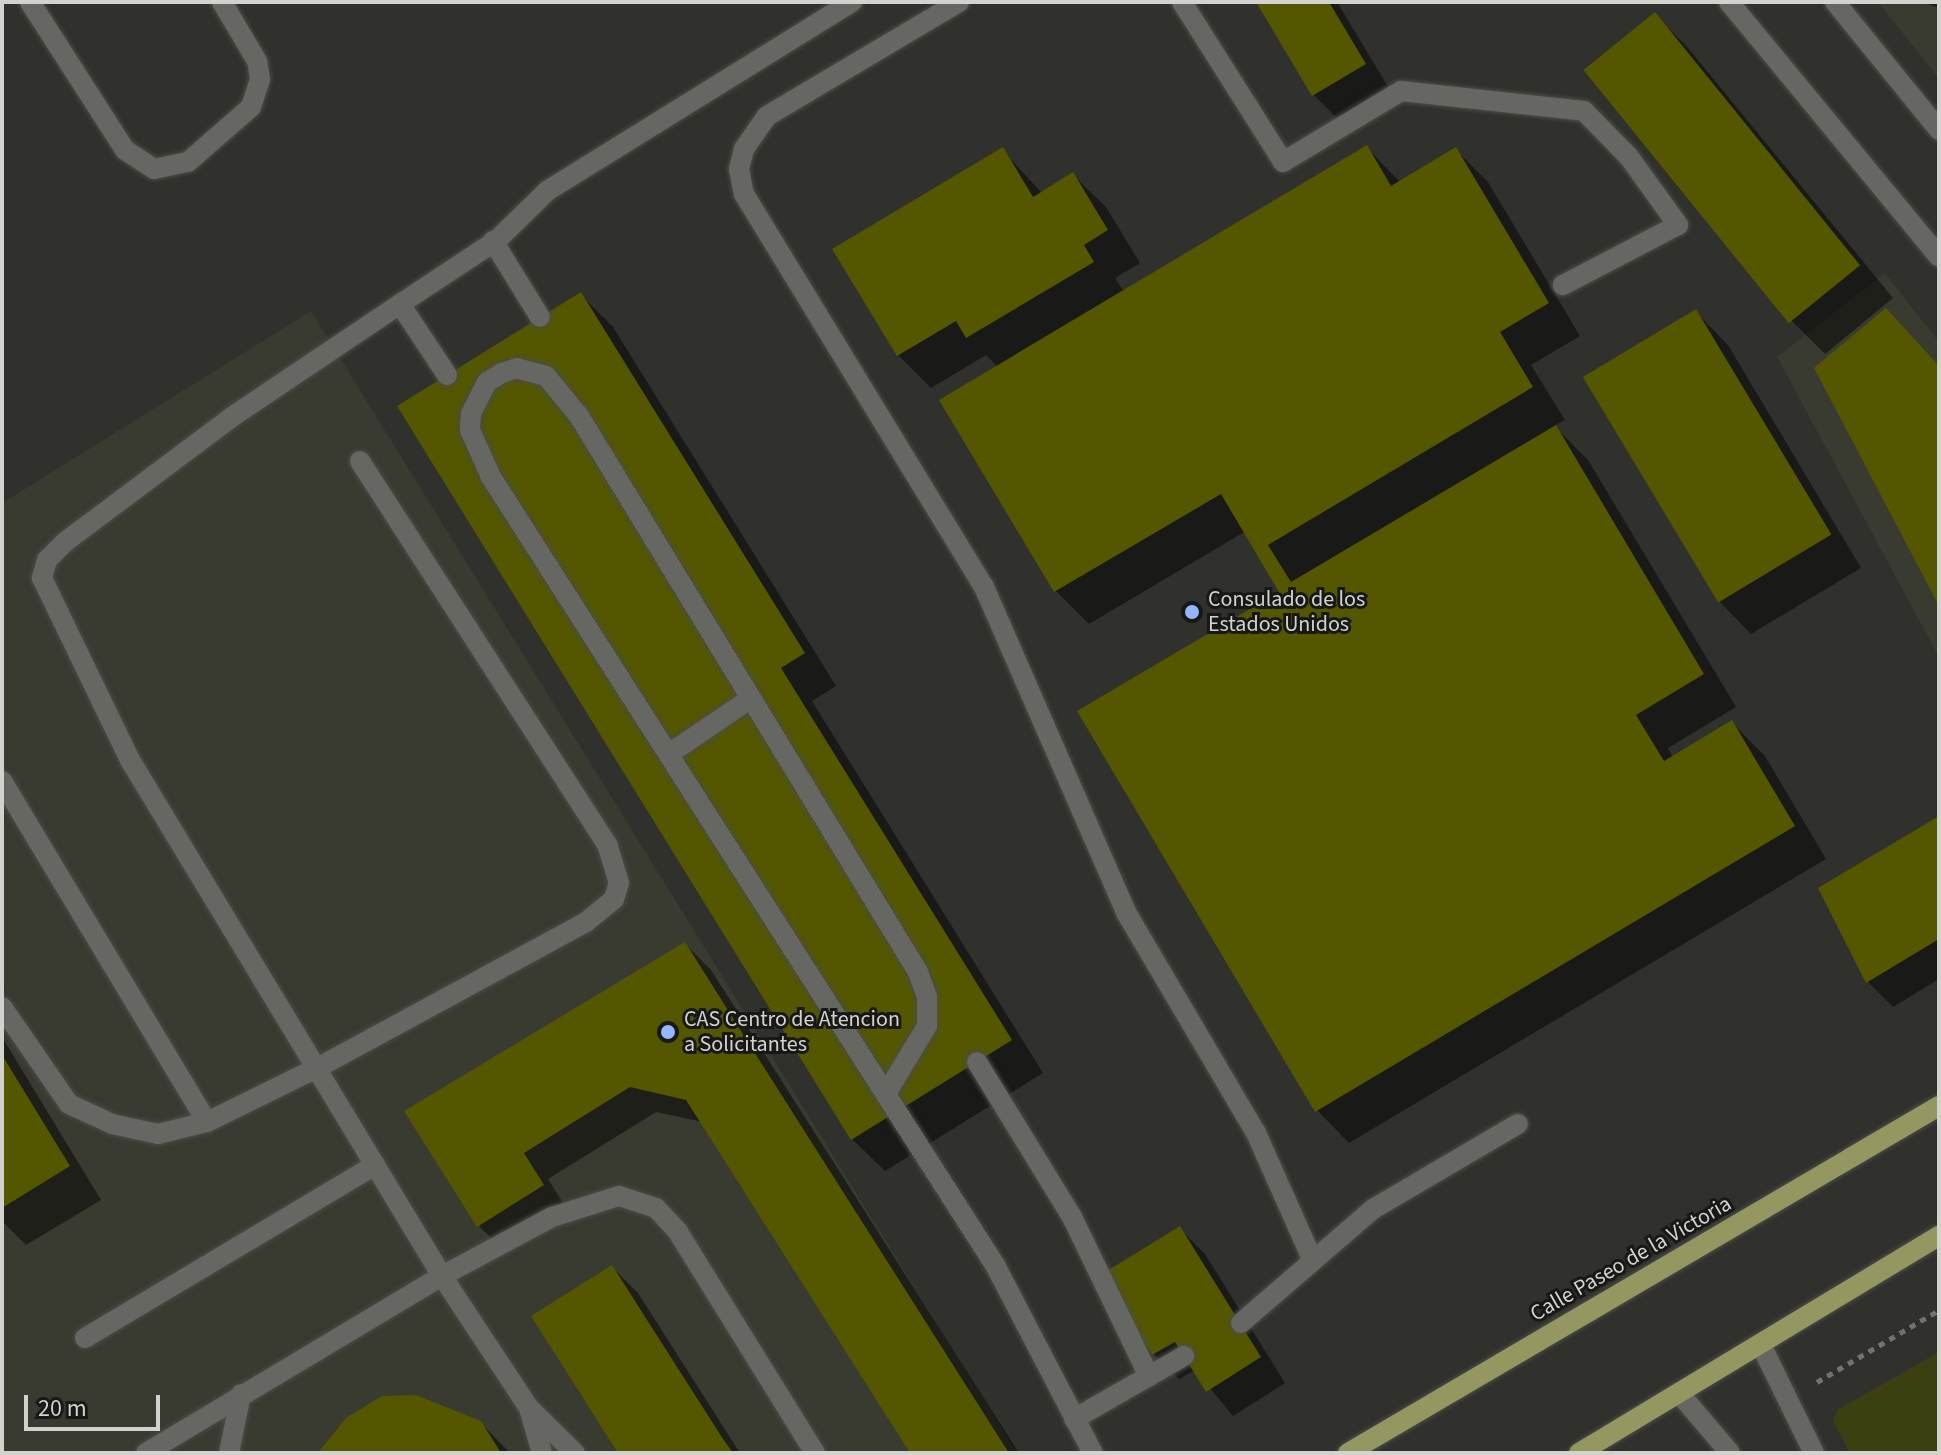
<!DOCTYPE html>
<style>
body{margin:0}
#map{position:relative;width:1941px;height:1455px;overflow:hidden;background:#30302c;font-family:"Source Sans 3",sans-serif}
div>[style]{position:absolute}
.built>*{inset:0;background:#393a30}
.green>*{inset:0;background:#3c3f0f}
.shadow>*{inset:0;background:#0007}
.building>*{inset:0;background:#545700;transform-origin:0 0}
.path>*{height:5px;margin-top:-2.5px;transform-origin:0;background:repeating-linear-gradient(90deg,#72726f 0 6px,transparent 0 12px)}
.roads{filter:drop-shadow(0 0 2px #4c4c48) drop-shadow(0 0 2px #4c4c48)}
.lane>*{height:20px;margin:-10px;padding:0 10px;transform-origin:10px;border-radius:10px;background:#666762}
.street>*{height:20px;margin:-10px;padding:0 10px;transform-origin:10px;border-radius:10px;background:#666762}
.secondary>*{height:20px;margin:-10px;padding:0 10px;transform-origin:10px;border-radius:10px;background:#666762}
.primary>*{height:20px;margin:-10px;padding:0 10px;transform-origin:10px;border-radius:10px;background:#949860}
.dots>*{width:22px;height:22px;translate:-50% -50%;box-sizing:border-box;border:4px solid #181816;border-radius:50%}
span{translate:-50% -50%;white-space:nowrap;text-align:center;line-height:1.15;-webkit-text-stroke:6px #181816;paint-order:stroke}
.poi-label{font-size:22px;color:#d2d2cf}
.left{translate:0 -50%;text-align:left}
.street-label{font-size:22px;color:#d2d2cf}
.frame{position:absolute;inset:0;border:4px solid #d2d2cf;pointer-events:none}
.scale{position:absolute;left:24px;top:1395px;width:136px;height:36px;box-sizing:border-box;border:4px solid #d2d2cf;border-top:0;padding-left:10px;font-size:24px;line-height:28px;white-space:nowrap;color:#d2d2cf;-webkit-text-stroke:6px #181816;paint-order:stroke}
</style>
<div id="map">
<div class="built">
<div style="clip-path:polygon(1878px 2px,1939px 2px,1939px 79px)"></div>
<div style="clip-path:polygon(1885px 273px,1939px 342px,1939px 657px,1777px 357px)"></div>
<div style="clip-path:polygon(311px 311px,1017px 1453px,2px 1453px,2px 503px)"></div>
</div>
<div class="green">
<div style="clip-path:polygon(1939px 1352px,1939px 1453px,1850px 1453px,1833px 1422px,1837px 1410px)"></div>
</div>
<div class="shadow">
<div style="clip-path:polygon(1259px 2px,1337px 2px,1390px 90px,1339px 120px,1314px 95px)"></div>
<div style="clip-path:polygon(1922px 2px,1939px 2px,1939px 8px)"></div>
<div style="clip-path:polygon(1655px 15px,1688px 48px,1893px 298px,1825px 354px,1792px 321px)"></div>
<div style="clip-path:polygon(1367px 148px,1400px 182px,1455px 149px,1488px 182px,1580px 336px,1531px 365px,1565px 420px,1554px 426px,1588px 460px,1736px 707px,1668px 748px,1673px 758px,1732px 723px,1765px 756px,1826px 859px,1349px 1143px,1317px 1110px,1282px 592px,1246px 531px,1089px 624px,1056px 591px,942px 401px,998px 367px,986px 355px,931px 388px,898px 355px,835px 250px,1002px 150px,1042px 193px,1073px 175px,1106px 207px,1140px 263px,1115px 278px,1124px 292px)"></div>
<div style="clip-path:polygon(581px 295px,613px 327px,836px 686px,812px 701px,1043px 1073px,885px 1171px,852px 1139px)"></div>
<div style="clip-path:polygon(1696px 312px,1728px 345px,1861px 568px,1751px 634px,1719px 601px)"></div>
<div style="clip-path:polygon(1939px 819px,1939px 979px,1893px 1007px,1867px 981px)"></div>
<div style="clip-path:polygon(685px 944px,711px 970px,1019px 1453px,913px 1453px,703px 1122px,656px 1112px,548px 1179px,568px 1211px,504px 1251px,478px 1225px,407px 1112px)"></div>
<div style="clip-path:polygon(2px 1037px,101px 1200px,26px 1245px,2px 1221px)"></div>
<div style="clip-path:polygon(1180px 1229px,1205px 1254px,1285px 1383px,1233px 1416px,1195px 1370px,1179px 1379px,1154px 1354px,1105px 1275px)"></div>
<div style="clip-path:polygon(612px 1267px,638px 1293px,740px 1453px,619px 1453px)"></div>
<div style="clip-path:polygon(480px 1422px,510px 1453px,320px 1453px)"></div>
</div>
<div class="building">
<div style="clip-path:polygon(1256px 2px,1329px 2px,1366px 64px,1312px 96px)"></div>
<div style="left:1655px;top:12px;width:326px;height:92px;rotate:51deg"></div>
<div style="clip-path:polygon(1367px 145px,1391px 186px,1456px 147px,1549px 303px,1500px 332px,1533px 387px,1268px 545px,1291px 582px,1556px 425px,1704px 674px,1636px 715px,1664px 761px,1732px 720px,1795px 826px,1315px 1112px,1077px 711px,1279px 592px,1221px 494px,1054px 592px,939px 400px)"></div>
<div style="clip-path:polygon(1003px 147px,1033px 197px,1073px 172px,1108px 230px,1084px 245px,1094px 262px,966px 338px,956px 321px,897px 356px,832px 249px)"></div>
<div style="clip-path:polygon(581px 292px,805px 653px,781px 668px,1012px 1040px,851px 1140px,397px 406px)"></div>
<div style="clip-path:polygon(1886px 308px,1939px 366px,1939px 606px,1814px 368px)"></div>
<div style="left:1696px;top:309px;width:263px;height:132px;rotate:59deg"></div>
<div style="clip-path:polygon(1939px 816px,1939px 939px,1866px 983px,1818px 888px)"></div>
<div style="clip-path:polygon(685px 942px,758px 1058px,1009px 1453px,910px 1453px,686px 1100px,630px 1087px,524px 1153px,544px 1185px,477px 1227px,404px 1111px)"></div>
<div style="clip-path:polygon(2px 1055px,70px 1166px,2px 1208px)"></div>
<div style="clip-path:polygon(1180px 1226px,1261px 1357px,1206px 1392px,1175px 1342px,1152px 1355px,1102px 1274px)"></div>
<div style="clip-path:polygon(612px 1265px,723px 1439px,733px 1453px,618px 1453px,531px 1316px)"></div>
<div style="clip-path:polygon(416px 1395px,481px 1421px,501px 1453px,318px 1453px,346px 1418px,382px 1396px)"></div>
</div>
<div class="path">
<div style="left:1817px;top:1382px;width:142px;rotate:-30.5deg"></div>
</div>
<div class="roads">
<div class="lane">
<div style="left:959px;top:2px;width:223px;rotate:149.3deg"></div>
<div style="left:767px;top:116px;width:40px;rotate:124.9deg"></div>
<div style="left:744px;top:149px;width:21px;rotate:104deg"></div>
<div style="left:739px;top:169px;width:25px;rotate:79deg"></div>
<div style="left:744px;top:194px;width:460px;rotate:58.6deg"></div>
<div style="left:984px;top:587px;width:357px;rotate:66.4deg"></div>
<div style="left:1127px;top:914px;width:254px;rotate:59.5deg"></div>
<div style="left:1256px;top:1133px;width:140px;rotate:66deg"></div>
<div style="left:1182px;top:2px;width:189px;rotate:57.7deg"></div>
<div style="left:1283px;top:162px;width:138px;rotate:-31deg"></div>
<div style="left:1401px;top:91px;width:184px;rotate:6.2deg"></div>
<div style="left:1584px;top:111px;width:64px;rotate:45.6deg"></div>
<div style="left:1629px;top:157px;width:84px;rotate:54.2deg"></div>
<div style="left:1678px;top:225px;width:130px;rotate:152.4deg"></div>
<div style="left:493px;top:241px;width:89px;rotate:58.3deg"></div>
<div style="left:400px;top:304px;width:202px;rotate:146.1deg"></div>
<div style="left:232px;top:417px;width:207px;rotate:143.2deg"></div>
<div style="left:66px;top:541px;width:27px;rotate:135deg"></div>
<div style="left:47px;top:560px;width:19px;rotate:106deg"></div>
<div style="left:42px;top:578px;width:202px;rotate:64.2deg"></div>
<div style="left:130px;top:760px;width:603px;rotate:58.84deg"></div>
<div style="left:442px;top:1276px;width:158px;rotate:56.6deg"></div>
<div style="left:529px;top:1408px;width:64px;rotate:44.4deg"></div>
<div style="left:447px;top:375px;width:85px;rotate:-123.5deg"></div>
<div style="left:400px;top:304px;width:116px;rotate:-33.4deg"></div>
<div style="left:497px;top:240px;width:70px;rotate:-44.4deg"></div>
<div style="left:547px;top:191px;width:359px;rotate:-31.8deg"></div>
<div style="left:669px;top:754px;width:98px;rotate:-34.2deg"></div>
<div style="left:2px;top:781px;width:398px;rotate:59deg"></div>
<div style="left:2px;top:1007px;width:118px;rotate:55.4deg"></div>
<div style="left:69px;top:1104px;width:47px;rotate:24.9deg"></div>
<div style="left:112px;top:1124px;width:47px;rotate:12.3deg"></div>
<div style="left:158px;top:1134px;width:50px;rotate:-13.8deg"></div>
<div style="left:207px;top:1122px;width:125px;rotate:-26.2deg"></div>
<div style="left:319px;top:1067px;width:304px;rotate:-28.5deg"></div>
<div style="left:586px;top:922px;width:36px;rotate:-39deg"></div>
<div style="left:614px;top:899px;width:17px;rotate:-73deg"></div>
<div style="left:619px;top:883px;width:39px;rotate:-107deg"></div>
<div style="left:608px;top:846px;width:458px;rotate:-122.8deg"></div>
<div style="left:977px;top:1062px;width:182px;rotate:58.5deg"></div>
<div style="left:1072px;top:1217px;width:177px;rotate:64.2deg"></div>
<div style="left:887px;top:1092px;width:77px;rotate:-58.8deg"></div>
<div style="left:927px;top:1026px;width:29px;rotate:-90deg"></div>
<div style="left:927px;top:997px;width:27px;rotate:-110deg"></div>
<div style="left:918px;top:972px;width:651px;rotate:-121.37deg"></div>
<div style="left:579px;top:416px;width:52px;rotate:-129.5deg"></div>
<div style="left:546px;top:376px;width:30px;rotate:-165deg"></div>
<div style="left:517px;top:368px;width:16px;rotate:162deg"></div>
<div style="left:502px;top:373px;width:17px;rotate:149deg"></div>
<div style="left:487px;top:382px;width:36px;rotate:117deg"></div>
<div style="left:471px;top:414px;width:16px;rotate:94deg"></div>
<div style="left:470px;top:430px;width:51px;rotate:65.9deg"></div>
<div style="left:491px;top:477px;width:935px;rotate:57.4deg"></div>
<div style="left:995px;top:1265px;width:212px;rotate:62.5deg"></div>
<div style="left:1241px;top:1323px;width:174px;rotate:-40.8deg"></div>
<div style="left:1373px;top:1209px;width:168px;rotate:-30.4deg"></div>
<div style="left:85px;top:1338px;width:338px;rotate:-30.8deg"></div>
<div style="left:1761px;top:1345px;width:120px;rotate:63.9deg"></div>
<div style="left:1680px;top:1394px;width:77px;rotate:49.7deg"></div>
<div style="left:529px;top:1408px;width:47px;rotate:73.9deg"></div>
<div style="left:1074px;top:1419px;width:127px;rotate:-29.8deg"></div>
<div style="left:146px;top:1453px;width:345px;rotate:-30.9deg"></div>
<div style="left:442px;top:1276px;width:125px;rotate:-28.2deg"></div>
<div style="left:552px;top:1217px;width:70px;rotate:-17.4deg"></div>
<div style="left:619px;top:1196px;width:39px;rotate:18deg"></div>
<div style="left:656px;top:1208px;width:33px;rotate:47deg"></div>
<div style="left:678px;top:1232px;width:260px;rotate:58.2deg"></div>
<div style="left:229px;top:1453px;width:60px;rotate:-78.5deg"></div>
</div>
<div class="street">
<div style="left:30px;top:2px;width:176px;rotate:57.3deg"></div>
<div style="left:125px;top:150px;width:35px;rotate:33deg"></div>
<div style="left:154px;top:169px;width:35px;rotate:-12deg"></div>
<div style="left:188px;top:162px;width:84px;rotate:-41.1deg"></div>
<div style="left:251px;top:107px;width:29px;rotate:-72deg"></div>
<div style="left:260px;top:79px;width:18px;rotate:-99deg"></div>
<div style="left:257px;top:61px;width:69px;rotate:-120.7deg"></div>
</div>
<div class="secondary">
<div style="left:1729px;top:2px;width:330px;rotate:50.5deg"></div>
<div style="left:1835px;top:2px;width:165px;rotate:50.9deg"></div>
</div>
<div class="primary">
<div style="left:1348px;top:1453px;width:685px;rotate:-30.42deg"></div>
<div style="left:1579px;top:1453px;width:420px;rotate:-31.1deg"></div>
</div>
</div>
<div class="dots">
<div style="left:1192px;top:612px;background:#92b7fd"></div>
<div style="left:668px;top:1032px;background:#92b7fd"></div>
</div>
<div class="poi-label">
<span class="left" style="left:1208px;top:612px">Consulado de los<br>Estados Unidos</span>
<span class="left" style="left:684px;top:1032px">CAS Centro de Atencion<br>a Solicitantes</span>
</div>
<div class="street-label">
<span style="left:1631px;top:1259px;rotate:-30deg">Calle Paseo de la Victoria</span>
</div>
<div class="frame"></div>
<div class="scale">20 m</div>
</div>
